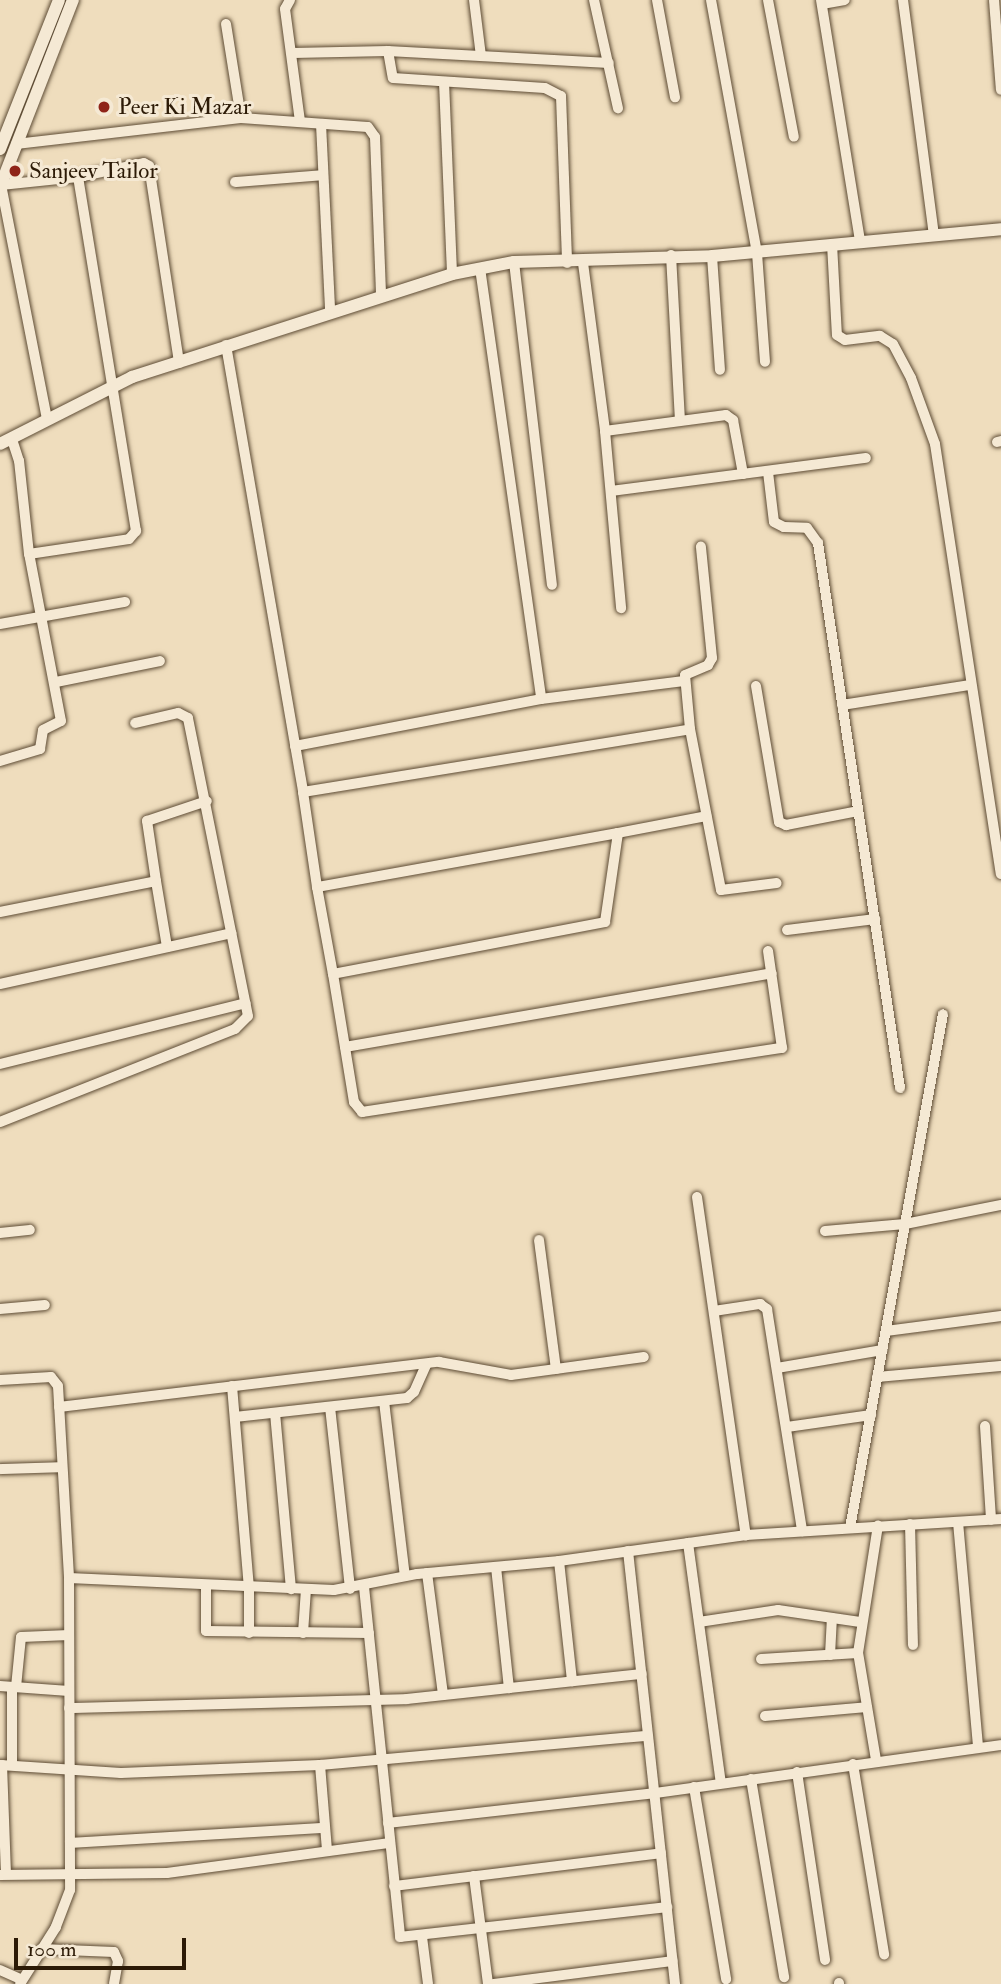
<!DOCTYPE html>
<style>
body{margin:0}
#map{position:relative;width:1001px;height:1984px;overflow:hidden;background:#efddbd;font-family:"IM FELL Double Pica",serif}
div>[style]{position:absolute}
.roads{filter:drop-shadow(0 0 2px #5d4b34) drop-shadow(0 0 2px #5d4b34)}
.street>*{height:10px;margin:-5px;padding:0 5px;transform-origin:5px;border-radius:5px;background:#f5e9d4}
.secondary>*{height:12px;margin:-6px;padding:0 6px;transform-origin:6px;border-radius:6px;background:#f5e9d4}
.dots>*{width:19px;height:19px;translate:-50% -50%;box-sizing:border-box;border:4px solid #f5e9d4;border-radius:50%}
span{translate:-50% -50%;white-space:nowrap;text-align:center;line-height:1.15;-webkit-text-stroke:6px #f5e9d4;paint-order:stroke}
.poi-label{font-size:23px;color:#2c1a06}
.left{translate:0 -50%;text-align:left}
.scale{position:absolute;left:14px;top:1938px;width:172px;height:32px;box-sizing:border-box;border:4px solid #2c1a06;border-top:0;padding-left:9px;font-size:21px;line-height:24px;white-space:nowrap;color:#2c1a06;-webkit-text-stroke:5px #f5e9d4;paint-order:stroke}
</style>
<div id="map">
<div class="roads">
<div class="street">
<div style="left:290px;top:0;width:10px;rotate:119deg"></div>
<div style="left:285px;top:9px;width:113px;rotate:82.4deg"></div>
<div style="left:474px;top:0;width:56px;rotate:82.9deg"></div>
<div style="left:594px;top:0;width:111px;rotate:77.5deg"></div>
<div style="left:657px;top:0;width:99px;rotate:79.5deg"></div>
<div style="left:711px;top:0;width:257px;rotate:79.7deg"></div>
<div style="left:757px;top:253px;width:109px;rotate:85.8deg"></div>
<div style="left:768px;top:0;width:139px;rotate:79.3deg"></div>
<div style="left:821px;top:0;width:245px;rotate:80.8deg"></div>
<div style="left:903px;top:0;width:236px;rotate:82.5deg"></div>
<div style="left:994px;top:0;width:90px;rotate:85.6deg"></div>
<div style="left:822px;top:4px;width:23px;rotate:-10deg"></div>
<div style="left:226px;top:24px;width:95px;rotate:80.9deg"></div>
<div style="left:388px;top:51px;width:27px;rotate:80deg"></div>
<div style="left:393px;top:78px;width:152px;rotate:3.8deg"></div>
<div style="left:545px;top:88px;width:18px;rotate:27deg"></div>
<div style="left:561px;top:96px;width:167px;rotate:87.9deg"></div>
<div style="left:293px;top:53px;width:95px;rotate:-1.2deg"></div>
<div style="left:388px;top:51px;width:221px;rotate:3.1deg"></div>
<div style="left:444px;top:82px;width:192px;rotate:87.6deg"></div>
<div style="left:321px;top:124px;width:187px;rotate:87.2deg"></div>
<div style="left:16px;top:144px;width:226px;rotate:-6.6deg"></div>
<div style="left:241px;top:118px;width:127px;rotate:4.1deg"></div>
<div style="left:368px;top:127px;width:12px;rotate:55deg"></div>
<div style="left:375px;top:137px;width:157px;rotate:87.8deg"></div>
<div style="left:235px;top:182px;width:88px;rotate:-4.5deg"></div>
<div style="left:832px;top:244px;width:91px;rotate:86.9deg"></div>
<div style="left:837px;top:335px;width:9px;rotate:32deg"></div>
<div style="left:845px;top:340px;width:35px;rotate:-7deg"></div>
<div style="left:880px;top:336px;width:15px;rotate:32deg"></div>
<div style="left:893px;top:344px;width:38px;rotate:62deg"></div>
<div style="left:911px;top:378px;width:70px;rotate:70deg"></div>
<div style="left:935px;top:444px;width:435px;rotate:81.3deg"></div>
<div style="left:671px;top:255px;width:165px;rotate:86.9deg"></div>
<div style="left:712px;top:256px;width:114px;rotate:86deg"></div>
<div style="left:514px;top:262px;width:325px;rotate:83.3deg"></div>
<div style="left:583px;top:263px;width:169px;rotate:82.5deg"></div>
<div style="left:605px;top:431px;width:178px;rotate:84.8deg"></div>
<div style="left:480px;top:268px;width:435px;rotate:81.9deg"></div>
<div style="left:226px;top:345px;width:454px;rotate:80.2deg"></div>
<div style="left:303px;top:792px;width:392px;rotate:-9.2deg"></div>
<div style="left:690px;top:729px;width:54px;rotate:-95.3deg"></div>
<div style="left:685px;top:675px;width:25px;rotate:-23deg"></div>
<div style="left:708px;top:665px;width:8px;rotate:-60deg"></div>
<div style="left:712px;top:658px;width:112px;rotate:-95.7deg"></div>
<div style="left:47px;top:419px;width:238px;rotate:-101.1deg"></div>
<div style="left:1px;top:185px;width:77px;rotate:-5.9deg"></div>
<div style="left:78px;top:177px;width:67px;rotate:-12deg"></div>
<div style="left:144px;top:163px;width:6px;rotate:31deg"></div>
<div style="left:149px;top:166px;width:199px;rotate:81.3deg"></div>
<div style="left:605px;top:431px;width:122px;rotate:-7.5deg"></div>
<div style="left:726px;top:415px;width:9px;rotate:36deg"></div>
<div style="left:733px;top:420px;width:55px;rotate:79.5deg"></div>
<div style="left:997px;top:442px;width:4px;rotate:-14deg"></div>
<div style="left:768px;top:472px;width:50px;rotate:83.2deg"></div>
<div style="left:774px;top:522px;width:11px;rotate:27deg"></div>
<div style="left:784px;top:527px;width:23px;rotate:2deg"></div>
<div style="left:807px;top:528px;width:19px;rotate:54deg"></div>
<div style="left:818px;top:543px;width:551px;rotate:81.44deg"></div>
<div style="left:611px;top:491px;width:257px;rotate:-7.4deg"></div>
<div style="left:29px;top:554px;width:101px;rotate:-8.5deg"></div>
<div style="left:129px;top:539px;width:11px;rotate:-49deg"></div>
<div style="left:136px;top:531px;width:359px;rotate:-99.3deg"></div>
<div style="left:0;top:624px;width:127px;rotate:-10deg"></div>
<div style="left:56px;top:682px;width:106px;rotate:-11.4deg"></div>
<div style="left:756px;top:686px;width:138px;rotate:80.4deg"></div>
<div style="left:779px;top:822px;width:8px;rotate:23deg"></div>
<div style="left:786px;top:825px;width:73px;rotate:-11deg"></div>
<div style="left:842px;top:705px;width:130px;rotate:-8.9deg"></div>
<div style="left:690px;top:729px;width:164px;rotate:79.1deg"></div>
<div style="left:721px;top:890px;width:56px;rotate:-7.1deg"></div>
<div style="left:295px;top:746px;width:250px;rotate:-10.8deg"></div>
<div style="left:541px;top:699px;width:144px;rotate:-7.2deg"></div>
<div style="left:0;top:761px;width:42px;rotate:-16.7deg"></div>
<div style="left:40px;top:749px;width:19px;rotate:-81deg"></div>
<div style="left:43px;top:730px;width:20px;rotate:-27deg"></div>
<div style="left:61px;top:721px;width:170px;rotate:-100.8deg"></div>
<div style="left:29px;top:554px;width:94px;rotate:-96.1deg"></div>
<div style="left:19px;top:461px;width:23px;rotate:-108deg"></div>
<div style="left:303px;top:792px;width:96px;rotate:81.6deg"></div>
<div style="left:317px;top:887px;width:88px;rotate:79.6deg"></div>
<div style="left:333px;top:974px;width:277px;rotate:-10.8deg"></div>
<div style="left:605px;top:922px;width:90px;rotate:-81.7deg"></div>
<div style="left:618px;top:833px;width:306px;rotate:169.8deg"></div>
<div style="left:618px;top:833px;width:90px;rotate:-10.9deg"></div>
<div style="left:156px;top:881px;width:61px;rotate:-98.5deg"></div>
<div style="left:147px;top:821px;width:63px;rotate:-18.4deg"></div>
<div style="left:0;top:912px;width:159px;rotate:-11.2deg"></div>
<div style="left:156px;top:881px;width:67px;rotate:80.5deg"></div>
<div style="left:787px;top:930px;width:89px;rotate:-7.1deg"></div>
<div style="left:333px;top:974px;width:130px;rotate:80.7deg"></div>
<div style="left:354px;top:1102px;width:13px;rotate:51deg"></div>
<div style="left:362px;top:1112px;width:425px;rotate:-8.7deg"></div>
<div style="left:782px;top:1048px;width:98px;rotate:-98.2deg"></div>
<div style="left:0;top:984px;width:237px;rotate:-12.4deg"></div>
<div style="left:345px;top:1047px;width:433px;rotate:-9.8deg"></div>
<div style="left:0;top:1064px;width:253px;rotate:-13.9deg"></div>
<div style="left:0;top:1122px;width:253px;rotate:-21.6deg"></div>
<div style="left:235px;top:1029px;width:18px;rotate:-45deg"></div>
<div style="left:248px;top:1016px;width:304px;rotate:-101.4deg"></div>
<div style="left:188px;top:718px;width:11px;rotate:-153deg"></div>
<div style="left:178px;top:713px;width:44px;rotate:166.9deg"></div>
<div style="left:697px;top:1197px;width:342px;rotate:81.8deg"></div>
<div style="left:825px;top:1231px;width:80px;rotate:-5deg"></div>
<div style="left:905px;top:1224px;width:98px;rotate:-11.2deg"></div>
<div style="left:0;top:1233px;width:30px;rotate:-6deg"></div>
<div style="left:539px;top:1240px;width:130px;rotate:82.5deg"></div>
<div style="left:0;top:1309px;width:45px;rotate:-5.1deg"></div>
<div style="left:714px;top:1311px;width:47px;rotate:-8.7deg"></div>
<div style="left:760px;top:1304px;width:9px;rotate:36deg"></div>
<div style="left:767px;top:1309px;width:225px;rotate:81deg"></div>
<div style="left:886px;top:1331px;width:116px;rotate:-7.4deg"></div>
<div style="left:777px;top:1368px;width:107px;rotate:-9.7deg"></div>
<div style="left:877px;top:1377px;width:124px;rotate:-5.1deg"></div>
<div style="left:0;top:1380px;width:51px;rotate:-3.4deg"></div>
<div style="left:51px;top:1377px;width:11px;rotate:52deg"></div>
<div style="left:58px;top:1386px;width:192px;rotate:86.7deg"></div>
<div style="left:69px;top:1578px;width:312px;rotate:89.8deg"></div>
<div style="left:70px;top:1890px;width:40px;rotate:111deg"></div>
<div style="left:56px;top:1927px;width:67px;rotate:122.3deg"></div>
<div style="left:232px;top:1386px;width:202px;rotate:85.2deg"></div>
<div style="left:249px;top:1587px;width:46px;rotate:90deg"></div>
<div style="left:384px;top:1401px;width:176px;rotate:83.2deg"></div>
<div style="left:59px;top:1407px;width:383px;rotate:-6.8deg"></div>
<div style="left:439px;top:1362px;width:73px;rotate:10.2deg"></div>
<div style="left:511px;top:1375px;width:134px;rotate:-7.7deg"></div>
<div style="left:330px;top:1407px;width:183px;rotate:83.7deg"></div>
<div style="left:275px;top:1413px;width:177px;rotate:84.8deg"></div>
<div style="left:235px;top:1417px;width:173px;rotate:-6.3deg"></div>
<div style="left:407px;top:1398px;width:9px;rotate:-41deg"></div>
<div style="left:414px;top:1392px;width:30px;rotate:-66deg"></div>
<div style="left:985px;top:1426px;width:94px;rotate:86.3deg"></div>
<div style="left:787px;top:1427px;width:85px;rotate:-8.1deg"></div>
<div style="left:0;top:1469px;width:62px;rotate:-1.8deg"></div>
<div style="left:958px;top:1522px;width:226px;rotate:84.9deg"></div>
<div style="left:910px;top:1524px;width:121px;rotate:88.6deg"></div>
<div style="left:850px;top:1528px;width:522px;rotate:-79.74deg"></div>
<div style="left:688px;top:1543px;width:242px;rotate:82.2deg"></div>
<div style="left:628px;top:1551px;width:436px;rotate:83.8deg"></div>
<div style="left:559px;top:1561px;width:121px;rotate:83.8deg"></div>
<div style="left:496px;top:1567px;width:122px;rotate:83.9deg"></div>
<div style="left:427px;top:1573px;width:123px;rotate:82.5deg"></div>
<div style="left:69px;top:1578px;width:265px;rotate:2.6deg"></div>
<div style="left:334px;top:1590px;width:85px;rotate:-10.9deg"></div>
<div style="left:417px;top:1574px;width:143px;rotate:-5.2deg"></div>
<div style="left:559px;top:1561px;width:189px;rotate:-7.9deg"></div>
<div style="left:746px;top:1535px;width:256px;rotate:-3.6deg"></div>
<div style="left:206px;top:1585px;width:46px;rotate:90deg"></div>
<div style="left:206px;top:1631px;width:163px;rotate:0.7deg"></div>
<div style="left:364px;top:1587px;width:352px;rotate:84.1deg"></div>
<div style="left:400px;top:1937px;width:269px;rotate:-6.4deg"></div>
<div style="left:699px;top:1622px;width:80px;rotate:-8.6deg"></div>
<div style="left:778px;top:1610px;width:83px;rotate:8.3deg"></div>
<div style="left:303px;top:1633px;width:44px;rotate:-86.1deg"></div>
<div style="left:830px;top:1655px;width:37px;rotate:-87deg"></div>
<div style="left:761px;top:1659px;width:97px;rotate:-3.5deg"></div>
<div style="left:0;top:1686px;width:69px;rotate:4.1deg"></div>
<div style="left:12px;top:1687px;width:78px;rotate:90deg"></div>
<div style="left:16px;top:1687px;width:50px;rotate:-84.3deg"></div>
<div style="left:21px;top:1637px;width:48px;rotate:-2.4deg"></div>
<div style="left:69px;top:1708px;width:338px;rotate:-1.5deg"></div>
<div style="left:407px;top:1699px;width:236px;rotate:-6.1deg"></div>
<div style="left:765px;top:1716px;width:102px;rotate:-5deg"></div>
<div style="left:876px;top:1760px;width:109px;rotate:-99.5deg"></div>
<div style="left:858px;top:1653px;width:129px;rotate:-81.1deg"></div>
<div style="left:853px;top:1764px;width:193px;rotate:80.7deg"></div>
<div style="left:0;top:1765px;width:121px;rotate:3.8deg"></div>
<div style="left:121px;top:1773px;width:199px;rotate:-2.3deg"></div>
<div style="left:320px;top:1765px;width:329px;rotate:-5.1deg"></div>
<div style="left:2px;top:1765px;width:109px;rotate:87.9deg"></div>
<div style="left:320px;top:1765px;width:86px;rotate:85.3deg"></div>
<div style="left:797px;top:1772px;width:190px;rotate:81.5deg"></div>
<div style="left:751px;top:1779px;width:201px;rotate:80.5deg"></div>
<div style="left:694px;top:1787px;width:195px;rotate:80.5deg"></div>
<div style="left:388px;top:1823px;width:269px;rotate:-6.4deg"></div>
<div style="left:655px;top:1793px;width:349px;rotate:-7.9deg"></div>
<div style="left:70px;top:1843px;width:255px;rotate:-3.4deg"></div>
<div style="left:0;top:1875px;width:167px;rotate:-0.7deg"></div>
<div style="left:167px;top:1873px;width:225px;rotate:-7.7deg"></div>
<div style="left:474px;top:1876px;width:109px;rotate:82.6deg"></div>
<div style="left:394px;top:1886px;width:269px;rotate:-7deg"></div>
<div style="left:422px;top:1937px;width:47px;rotate:82.7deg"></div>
<div style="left:41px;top:1949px;width:73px;rotate:2.4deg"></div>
<div style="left:114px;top:1952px;width:10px;rotate:66deg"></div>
<div style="left:118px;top:1961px;width:23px;rotate:100deg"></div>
<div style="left:0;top:1970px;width:24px;rotate:24deg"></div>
<div style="left:839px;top:1983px;width:1px;rotate:90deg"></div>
<div style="left:493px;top:1984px;width:181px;rotate:-7.3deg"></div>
</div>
<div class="secondary">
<div style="left:0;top:149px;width:160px;rotate:-68.4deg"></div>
<div style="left:0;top:187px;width:201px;rotate:-68.7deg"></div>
<div style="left:0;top:444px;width:148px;rotate:-26.9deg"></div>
<div style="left:132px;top:377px;width:336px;rotate:-17.8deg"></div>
<div style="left:452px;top:274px;width:63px;rotate:-11deg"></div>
<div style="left:514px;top:262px;width:198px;rotate:-1.7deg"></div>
<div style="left:712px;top:256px;width:290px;rotate:-5.3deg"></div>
</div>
</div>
<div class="dots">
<div style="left:104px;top:107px;background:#8f2418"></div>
<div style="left:15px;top:171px;background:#8f2418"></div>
</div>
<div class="poi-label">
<span class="left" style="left:118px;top:107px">Peer Ki Mazar</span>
<span class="left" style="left:29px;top:171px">Sanjeev Tailor</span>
</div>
<div class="scale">100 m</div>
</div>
